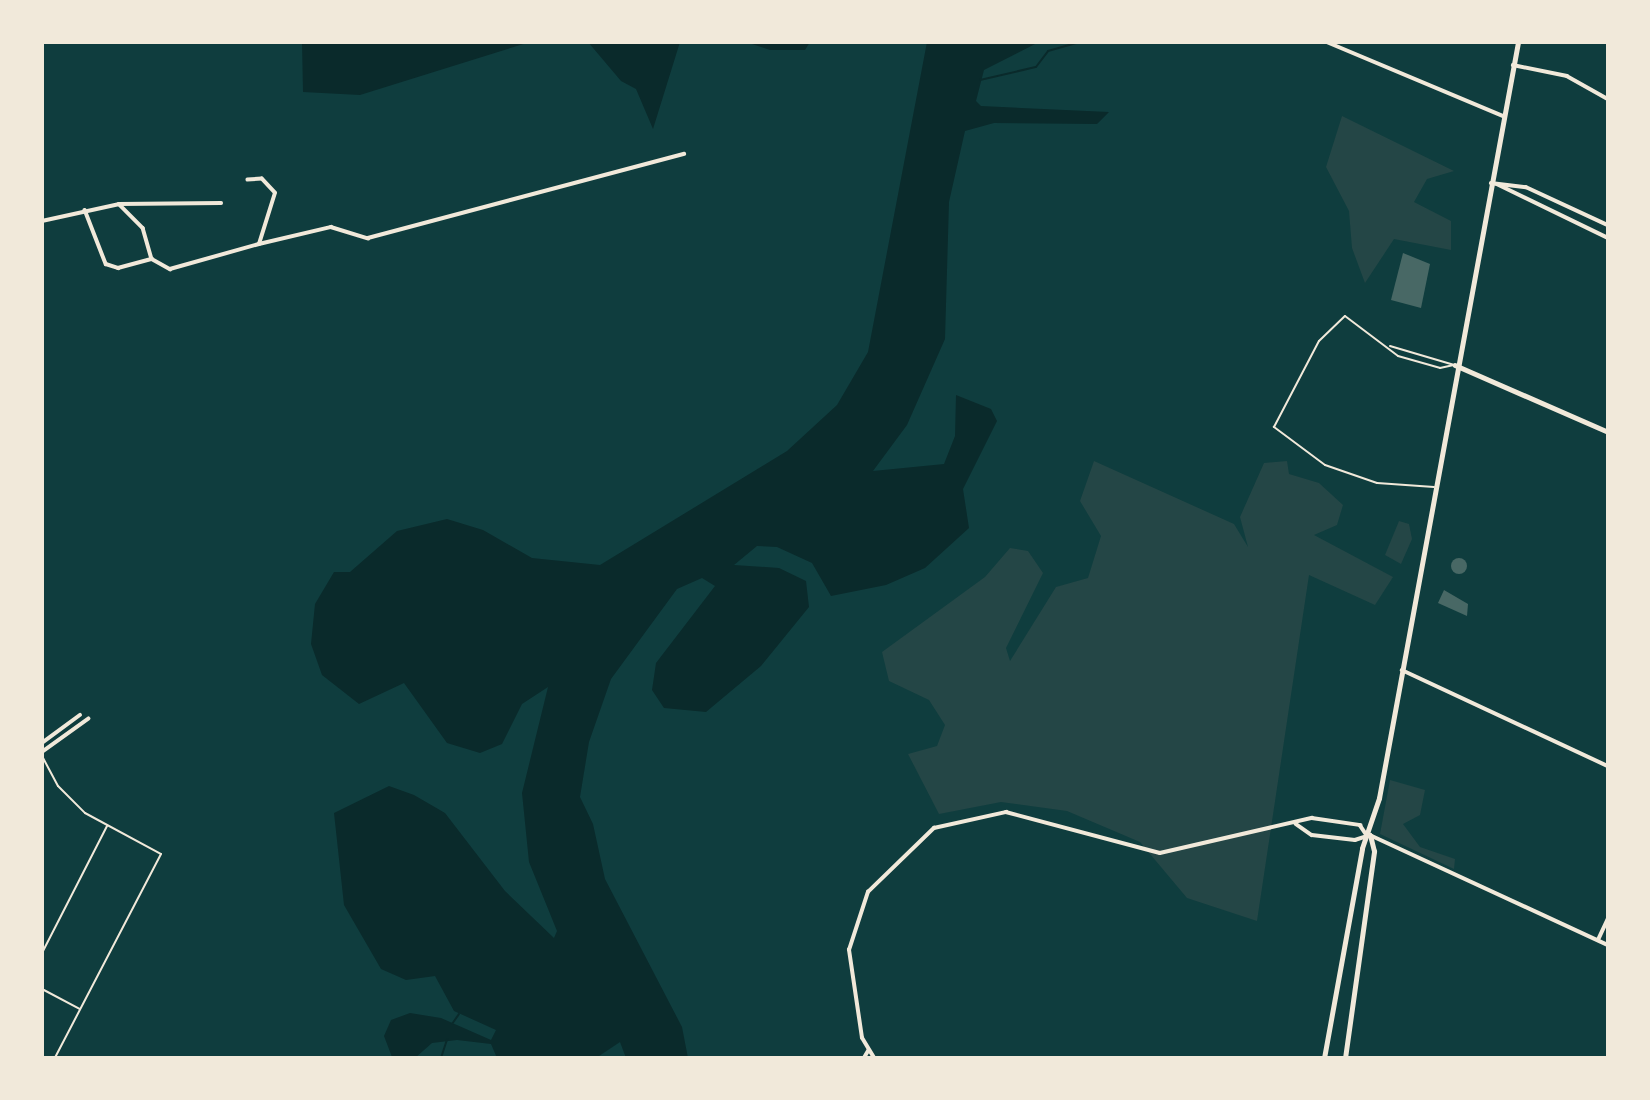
<!DOCTYPE html>
<style>
body{margin:0}
#map{position:relative;width:1650px;height:1100px;overflow:hidden;background:#0f3d3e;font-family:"Golos Text",sans-serif}
div>[style]{position:absolute}
.green>*{inset:0;background:#244646}
.water>*{inset:0;background:#0a2a2b}
.stream>*{height:2px;margin:-1px;padding:0 1px;transform-origin:1px;border-radius:1px;background:#0a2a2b}
.building>*{inset:0;background:#486865}
.round{border-radius:50%}
.service>*{height:2px;margin:-1px;padding:0 1px;transform-origin:1px;border-radius:1px;background:#f1e9da}
.minor>*{height:3.5px;margin:-1.75px;padding:0 1.75px;transform-origin:1.75px;border-radius:1.75px;background:#f1e9da}
.tertiary>*{height:4.5px;margin:-2.25px;padding:0 2.25px;transform-origin:2.25px;border-radius:2.25px;background:#f1e9da}
.primary>*{height:5px;margin:-2.5px;padding:0 2.5px;transform-origin:2.5px;border-radius:2.5px;background:#f1e9da}
span{translate:-50% -50%;white-space:nowrap;text-align:center;line-height:1.15;-webkit-text-stroke:7px #f1e9da;paint-order:stroke}
.frame{position:absolute;inset:0;border:44px solid #f1e9da;pointer-events:none}
</style>
<div id="map">
<div class="green">
<div style="clip-path:polygon(1342px 116px,1454px 171px,1427px 179px,1414px 202px,1451px 221px,1451px 250px,1394px 239px,1365px 283px,1352px 248px,1349px 211px,1326px 167px)"></div>
<div style="clip-path:polygon(1094px 461px,1234px 524px,1248px 547px,1240px 517px,1264px 463px,1287px 461px,1289px 474px,1319px 483px,1343px 505px,1337px 525px,1314px 535px,1393px 577px,1375px 605px,1309px 575px,1257px 921px,1187px 898px,1140px 842px,1067px 811px,1001px 802px,939px 814px,908px 754px,937px 746px,945px 725px,929px 700px,889px 681px,882px 652px,985px 577px,1010px 548px,1028px 551px,1043px 573px,1006px 648px,1010px 661px,1056px 587px,1088px 578px,1101px 536px,1080px 501px)"></div>
<div style="clip-path:polygon(1399px 521px,1409px 524px,1412px 539px,1401px 564px,1385px 555px)"></div>
<div style="clip-path:polygon(1390px 780px,1425px 790px,1420px 815px,1403px 824px,1420px 847px,1455px 859px,1454px 869px,1380px 834px)"></div>
</div>
<div class="water">
<div style="clip-path:polygon(302px 42px,530px 42px,360px 95px,303px 92px)"></div>
<div style="clip-path:polygon(588px 42px,680px 42px,653px 129px,636px 89px,621px 81px)"></div>
<div style="clip-path:polygon(746px 42px,810px 42px,805px 50px,770px 50px)"></div>
<div style="clip-path:polygon(927px 42px,1039px 42px,984px 70px,976px 101px,981px 106px,1109px 112px,1097px 124px,994px 123px,965px 131px,949px 202px,945px 339px,907px 425px,873px 471px,944px 464px,955px 436px,956px 395px,991px 409px,997px 421px,963px 489px,969px 528px,925px 568px,886px 585px,831px 596px,812px 563px,777px 547px,757px 546px,734px 565px,779px 568px,806px 581px,809px 607px,761px 666px,706px 712px,664px 708px,652px 690px,656px 663px,715px 586px,702px 578px,677px 589px,611px 679px,589px 742px,580px 797px,593px 824px,605px 879px,682px 1027px,688px 1058px,626px 1058px,620px 1042px,596px 1058px,497px 1058px,491px 1044px,457px 1040px,432px 1043px,415px 1058px,392px 1057px,384px 1036px,391px 1020px,410px 1013px,441px 1018px,491px 1040px,496px 1030px,454px 1011px,435px 976px,406px 980px,381px 969px,344px 905px,334px 813px,389px 786px,414px 795px,445px 813px,505px 891px,554px 938px,557px 931px,529px 862px,522px 793px,548px 687px,522px 704px,502px 744px,480px 753px,447px 743px,404px 683px,359px 704px,322px 675px,311px 644px,315px 604px,334px 572px,350px 572px,397px 531px,447px 519px,483px 530px,532px 558px,600px 565px,787px 451px,837px 405px,868px 352px)"></div>
</div>
<div class="stream">
<div style="left:980px;top:80px;width:57px;rotate:-13.1deg"></div>
<div style="left:1036px;top:67px;width:20px;rotate:-53deg"></div>
<div style="left:1048px;top:51px;width:32px;rotate:-16deg"></div>
<div style="left:452px;top:1024px;width:12px;rotate:-55deg"></div>
<div style="left:441px;top:1058px;width:20px;rotate:-72deg"></div>
</div>
<div class="building">
<div style="clip-path:polygon(1403px 253px,1430px 264px,1421px 308px,1391px 300px)"></div>
<div class="round" style="left:1451px;top:558px;width:16px;height:16px"></div>
<div style="clip-path:polygon(1444px 590px,1468px 604px,1467px 616px,1438px 603px)"></div>
</div>
<div class="service">
<div style="left:1390px;top:346px;width:67px;rotate:16.5deg"></div>
<div style="left:1434px;top:487px;width:57px;rotate:-176deg"></div>
<div style="left:1377px;top:483px;width:55px;rotate:-160.9deg"></div>
<div style="left:1325px;top:465px;width:64px;rotate:-143.3deg"></div>
<div style="left:1274px;top:427px;width:97px;rotate:-62.4deg"></div>
<div style="left:1319px;top:341px;width:36px;rotate:-44deg"></div>
<div style="left:1345px;top:316px;width:66px;rotate:37deg"></div>
<div style="left:1398px;top:356px;width:44px;rotate:15.9deg"></div>
<div style="left:1440px;top:368px;width:14px;rotate:-12deg"></div>
<div style="left:42px;top:756px;width:34px;rotate:62deg"></div>
<div style="left:58px;top:786px;width:38px;rotate:45deg"></div>
<div style="left:85px;top:813px;width:86px;rotate:28.3deg"></div>
<div style="left:161px;top:854px;width:230px;rotate:117.5deg"></div>
<div style="left:42px;top:953px;width:143px;rotate:-62.9deg"></div>
<div style="left:42px;top:989px;width:43px;rotate:27.8deg"></div>
</div>
<div class="minor">
<div style="left:1327px;top:42px;width:191px;rotate:22.8deg"></div>
<div style="left:1513px;top:65px;width:55px;rotate:11.5deg"></div>
<div style="left:1567px;top:76px;width:47px;rotate:29.3deg"></div>
<div style="left:1491px;top:183px;width:35px;rotate:7deg"></div>
<div style="left:1526px;top:187px;width:90px;rotate:24.9deg"></div>
<div style="left:1497px;top:184px;width:123px;rotate:25.9deg"></div>
<div style="left:119px;top:204px;width:34px;rotate:45deg"></div>
<div style="left:143px;top:228px;width:32px;rotate:74deg"></div>
<div style="left:152px;top:259px;width:21px;rotate:29deg"></div>
<div style="left:170px;top:269px;width:92px;rotate:-15.7deg"></div>
<div style="left:259px;top:244px;width:53px;rotate:-72.6deg"></div>
<div style="left:275px;top:193px;width:19px;rotate:-133deg"></div>
<div style="left:262px;top:179px;width:14px;rotate:176deg"></div>
<div style="left:85px;top:210px;width:58px;rotate:68.7deg"></div>
<div style="left:106px;top:264px;width:13px;rotate:18deg"></div>
<div style="left:118px;top:268px;width:35px;rotate:-15deg"></div>
<div style="left:42px;top:221px;width:79px;rotate:-12.4deg"></div>
<div style="left:119px;top:204px;width:102px;rotate:-0.6deg"></div>
<div style="left:259px;top:244px;width:74px;rotate:-13.3deg"></div>
<div style="left:331px;top:227px;width:39px;rotate:17deg"></div>
<div style="left:368px;top:238px;width:327px;rotate:-14.9deg"></div>
<div style="left:1402px;top:670px;width:227px;rotate:25deg"></div>
<div style="left:42px;top:743px;width:47px;rotate:-36.4deg"></div>
<div style="left:42px;top:752px;width:57px;rotate:-35.7deg"></div>
<div style="left:1296px;top:824px;width:19px;rotate:35deg"></div>
<div style="left:1312px;top:835px;width:43px;rotate:6.6deg"></div>
<div style="left:1355px;top:840px;width:16px;rotate:-18deg"></div>
<div style="left:1370px;top:835px;width:262px;rotate:24.8deg"></div>
<div style="left:1598px;top:940px;width:23px;rotate:-65deg"></div>
<div style="left:864px;top:1058px;width:8px;rotate:-60deg"></div>
<div style="left:874px;top:1058px;width:23px;rotate:-121deg"></div>
<div style="left:862px;top:1038px;width:89px;rotate:-98.4deg"></div>
<div style="left:849px;top:950px;width:61px;rotate:-71.9deg"></div>
<div style="left:868px;top:892px;width:92px;rotate:-44.1deg"></div>
<div style="left:934px;top:828px;width:74px;rotate:-12.5deg"></div>
<div style="left:1006px;top:812px;width:159px;rotate:14.9deg"></div>
<div style="left:1160px;top:853px;width:156px;rotate:-13deg"></div>
<div style="left:1312px;top:818px;width:49px;rotate:8.3deg"></div>
<div style="left:1360px;top:825px;width:11px;rotate:56deg"></div>
</div>
<div class="tertiary">
<div style="left:1455px;top:365px;width:167px;rotate:23.6deg"></div>
</div>
<div class="primary">
<div style="left:1324px;top:1058px;width:213px;rotate:-79.7deg"></div>
<div style="left:1362px;top:848px;width:53px;rotate:-71.2deg"></div>
<div style="left:1379px;top:798px;width:769px;rotate:-79.58deg"></div>
<div style="left:1345px;top:1058px;width:209px;rotate:-82deg"></div>
<div style="left:1374px;top:851px;width:16px;rotate:-104deg"></div>
</div>
<div class="frame"></div>
</div>
